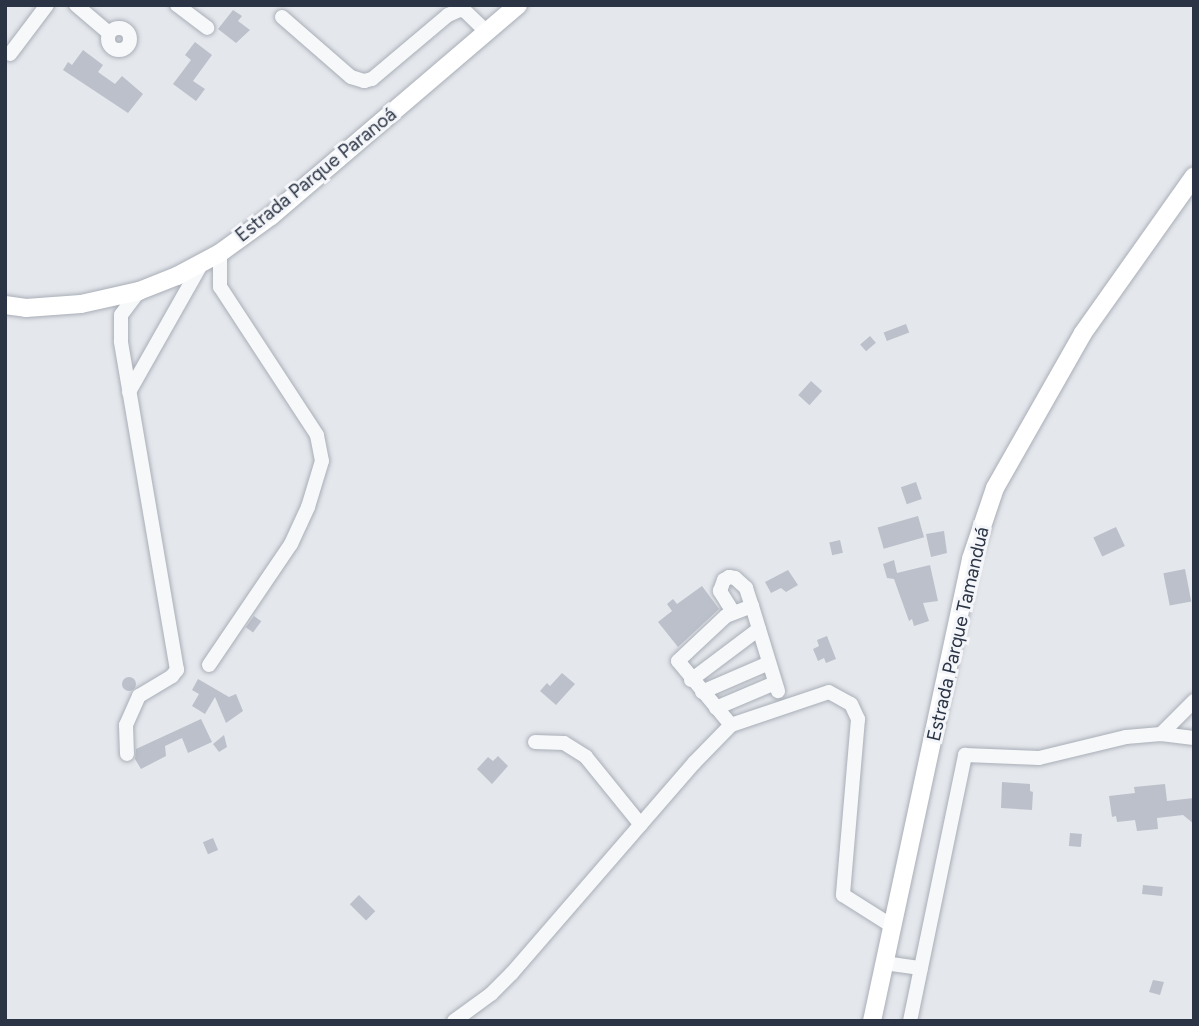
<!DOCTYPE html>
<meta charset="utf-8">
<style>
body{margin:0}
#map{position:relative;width:1199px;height:1026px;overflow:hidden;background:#e4e7ec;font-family:Figtree,sans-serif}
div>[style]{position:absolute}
.building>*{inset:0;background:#bbc0ca;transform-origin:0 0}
.round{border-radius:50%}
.roads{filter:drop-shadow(0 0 2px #a9aeb7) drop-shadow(0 0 2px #a9aeb7)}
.minor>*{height:14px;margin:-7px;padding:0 7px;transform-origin:7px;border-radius:7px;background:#f7f8fa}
.minor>.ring{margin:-7px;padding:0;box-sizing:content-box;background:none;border:14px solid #f7f8fa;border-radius:50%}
.major>*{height:18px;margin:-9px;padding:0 9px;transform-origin:9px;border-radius:9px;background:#fff}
span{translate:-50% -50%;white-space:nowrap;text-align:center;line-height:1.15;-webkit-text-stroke:6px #f4f6f9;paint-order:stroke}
.street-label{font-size:19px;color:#2b3445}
.frame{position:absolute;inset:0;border:7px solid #2b3445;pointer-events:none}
</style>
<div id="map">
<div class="building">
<div style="clip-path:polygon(233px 10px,242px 16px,238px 21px,250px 30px,236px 43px,218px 29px)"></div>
<div style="clip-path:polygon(195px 42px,212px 55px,193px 81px,205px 89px,196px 101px,173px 84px,191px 60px,185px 55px)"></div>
<div style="clip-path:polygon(83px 50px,103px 65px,98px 72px,115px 84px,122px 76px,143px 94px,128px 113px,63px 70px,68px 62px,72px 65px)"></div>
<div style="left:906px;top:324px;width:9px;height:24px;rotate:69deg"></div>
<div style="left:870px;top:336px;width:9px;height:13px;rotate:49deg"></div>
<div style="left:811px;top:381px;width:15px;height:19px;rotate:42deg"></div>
<div style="left:916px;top:482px;width:18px;height:16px;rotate:71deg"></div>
<div style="left:918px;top:516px;width:22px;height:42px;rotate:74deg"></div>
<div style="left:1116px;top:527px;width:21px;height:25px;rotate:65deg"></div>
<div style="clip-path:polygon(944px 531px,947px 553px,931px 557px,926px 534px)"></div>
<div style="left:840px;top:540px;width:13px;height:11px;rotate:77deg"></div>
<div style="clip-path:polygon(894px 560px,897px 573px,930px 565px,938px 601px,923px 603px,929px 621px,914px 626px,912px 619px,909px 621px,894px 579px,887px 578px,883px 564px)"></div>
<div style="left:1185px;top:569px;width:33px;height:22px;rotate:79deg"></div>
<div style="clip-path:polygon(788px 570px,798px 585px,786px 592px,781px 588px,771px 593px,765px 582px)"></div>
<div style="clip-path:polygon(702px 586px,719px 609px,678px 647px,658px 622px,672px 611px,667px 604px,673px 599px,677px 604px)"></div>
<div style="left:254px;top:616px;width:9px;height:14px;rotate:36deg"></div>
<div style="clip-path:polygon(827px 636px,836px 659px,826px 663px,824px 658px,818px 661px,813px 649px,819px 646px,817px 640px)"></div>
<div style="clip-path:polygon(562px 673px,575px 684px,556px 705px,540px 691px,547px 683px,550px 686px)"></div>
<div class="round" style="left:122px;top:677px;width:14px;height:14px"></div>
<div style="clip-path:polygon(198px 679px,229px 697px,236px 694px,243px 711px,226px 723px,215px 697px,205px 714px,192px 706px,199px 694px,192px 690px)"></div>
<div style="clip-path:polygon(201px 719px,212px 742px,188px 753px,182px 738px,165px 746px,166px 756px,141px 769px,135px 759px,136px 749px)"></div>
<div style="clip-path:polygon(224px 735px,227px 747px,219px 752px,213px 744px)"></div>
<div style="clip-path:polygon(498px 756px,508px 766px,492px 784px,477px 769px,488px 757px,493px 761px)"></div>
<div style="clip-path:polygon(1002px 782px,1030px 784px,1030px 791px,1033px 792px,1032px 810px,1001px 808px)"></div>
<div style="clip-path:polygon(1165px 784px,1167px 801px,1194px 798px,1194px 824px,1183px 815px,1157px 818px,1158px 829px,1137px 831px,1135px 820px,1117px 822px,1116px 816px,1112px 817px,1109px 796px,1135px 793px,1134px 787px)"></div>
<div style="left:1070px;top:833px;width:12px;height:13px;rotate:5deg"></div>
<div style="left:213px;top:838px;width:13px;height:11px;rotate:67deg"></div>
<div style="left:1143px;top:885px;width:20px;height:9px;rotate:6deg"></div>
<div style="left:359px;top:895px;width:23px;height:13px;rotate:45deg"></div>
<div style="clip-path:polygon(1153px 980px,1164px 982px,1160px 995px,1149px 992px)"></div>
</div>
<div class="roads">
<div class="minor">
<div style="left:76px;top:5px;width:43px;rotate:40.3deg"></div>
<div style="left:177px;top:5px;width:38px;rotate:37deg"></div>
<div style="left:282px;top:17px;width:91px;rotate:41deg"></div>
<div style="left:351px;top:77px;width:14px;rotate:17deg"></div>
<div style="left:364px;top:81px;width:8px;rotate:-14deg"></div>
<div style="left:372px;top:79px;width:99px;rotate:-40.1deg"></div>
<div style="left:448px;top:15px;width:13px;rotate:-23deg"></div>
<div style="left:460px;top:10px;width:5px;rotate:11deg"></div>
<div style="left:465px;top:11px;width:30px;rotate:44deg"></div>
<div class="ring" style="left:108px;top:28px;width:8px;height:8px"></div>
<div style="left:10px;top:54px;width:61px;rotate:-52.9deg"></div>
<div style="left:129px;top:392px;width:150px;rotate:-60.5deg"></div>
<div style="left:733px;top:612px;width:25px;rotate:-122deg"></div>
<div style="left:720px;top:591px;width:12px;rotate:-70deg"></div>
<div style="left:724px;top:580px;width:6px;rotate:-31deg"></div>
<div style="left:729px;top:577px;width:6px;rotate:9deg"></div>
<div style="left:735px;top:578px;width:15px;rotate:42deg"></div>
<div style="left:746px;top:588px;width:19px;rotate:72deg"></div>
<div style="left:209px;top:665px;width:146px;rotate:-55.9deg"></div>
<div style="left:291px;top:544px;width:41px;rotate:-65.3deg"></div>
<div style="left:308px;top:507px;width:48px;rotate:-73.1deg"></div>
<div style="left:322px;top:461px;width:26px;rotate:-101deg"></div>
<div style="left:317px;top:435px;width:177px;rotate:-123.2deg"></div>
<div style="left:220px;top:287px;width:34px;rotate:-90deg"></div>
<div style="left:691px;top:680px;width:85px;rotate:-36.9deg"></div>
<div style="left:702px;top:692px;width:73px;rotate:-23.4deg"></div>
<div style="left:716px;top:708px;width:64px;rotate:-23deg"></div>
<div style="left:731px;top:725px;width:83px;rotate:-129.6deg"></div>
<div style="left:678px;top:661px;width:66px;rotate:-43.2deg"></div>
<div style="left:726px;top:616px;width:28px;rotate:-21deg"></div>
<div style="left:752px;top:606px;width:89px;rotate:73deg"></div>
<div style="left:1161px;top:734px;width:47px;rotate:-45deg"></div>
<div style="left:535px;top:742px;width:29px;rotate:2deg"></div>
<div style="left:564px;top:743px;width:26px;rotate:32deg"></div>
<div style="left:586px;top:757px;width:87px;rotate:51deg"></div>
<div style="left:127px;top:754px;width:29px;rotate:-92deg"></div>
<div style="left:126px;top:725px;width:32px;rotate:-66deg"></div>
<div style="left:139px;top:696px;width:39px;rotate:-31deg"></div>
<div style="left:172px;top:676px;width:8px;rotate:-50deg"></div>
<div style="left:177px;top:670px;width:334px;rotate:-99.7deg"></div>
<div style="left:121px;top:341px;width:26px;rotate:-90deg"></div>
<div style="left:121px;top:315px;width:30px;rotate:-53deg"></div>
<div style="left:884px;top:963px;width:37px;rotate:8deg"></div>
<div style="left:454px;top:1021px;width:46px;rotate:-36.1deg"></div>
<div style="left:491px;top:994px;width:30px;rotate:-45deg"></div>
<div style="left:512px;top:973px;width:278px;rotate:-49.1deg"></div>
<div style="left:694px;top:763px;width:53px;rotate:-45.8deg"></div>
<div style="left:731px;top:725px;width:103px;rotate:-18.6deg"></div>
<div style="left:829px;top:692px;width:25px;rotate:29deg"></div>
<div style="left:851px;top:704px;width:17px;rotate:65deg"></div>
<div style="left:858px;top:719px;width:177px;rotate:94.9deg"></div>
<div style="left:843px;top:895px;width:58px;rotate:32.3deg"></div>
<div style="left:910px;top:1021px;width:272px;rotate:-78.3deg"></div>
<div style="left:965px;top:755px;width:74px;rotate:2.3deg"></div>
<div style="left:1039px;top:758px;width:89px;rotate:-13.6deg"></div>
<div style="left:1126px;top:737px;width:35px;rotate:-5deg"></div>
<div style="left:1161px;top:734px;width:33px;rotate:7deg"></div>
</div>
<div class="major">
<div style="left:5px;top:305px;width:21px;rotate:8deg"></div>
<div style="left:26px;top:308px;width:55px;rotate:-4.2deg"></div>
<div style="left:81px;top:304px;width:59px;rotate:-12.6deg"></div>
<div style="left:139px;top:291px;width:41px;rotate:-21.5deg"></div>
<div style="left:177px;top:276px;width:49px;rotate:-28.1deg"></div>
<div style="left:220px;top:253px;width:63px;rotate:-36deg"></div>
<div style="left:271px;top:216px;width:325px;rotate:-40.5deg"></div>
<div style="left:872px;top:1021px;width:472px;rotate:-77.9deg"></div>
<div style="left:971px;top:559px;width:75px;rotate:-71.3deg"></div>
<div style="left:995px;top:488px;width:178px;rotate:-60.4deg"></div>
<div style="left:1083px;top:333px;width:192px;rotate:-54.7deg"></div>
</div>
</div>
<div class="street-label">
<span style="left:316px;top:175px;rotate:-39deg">Estrada Parque Paranoá</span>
<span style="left:958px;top:634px;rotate:-77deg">Estrada Parque Tamanduá</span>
</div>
<div class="frame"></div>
</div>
